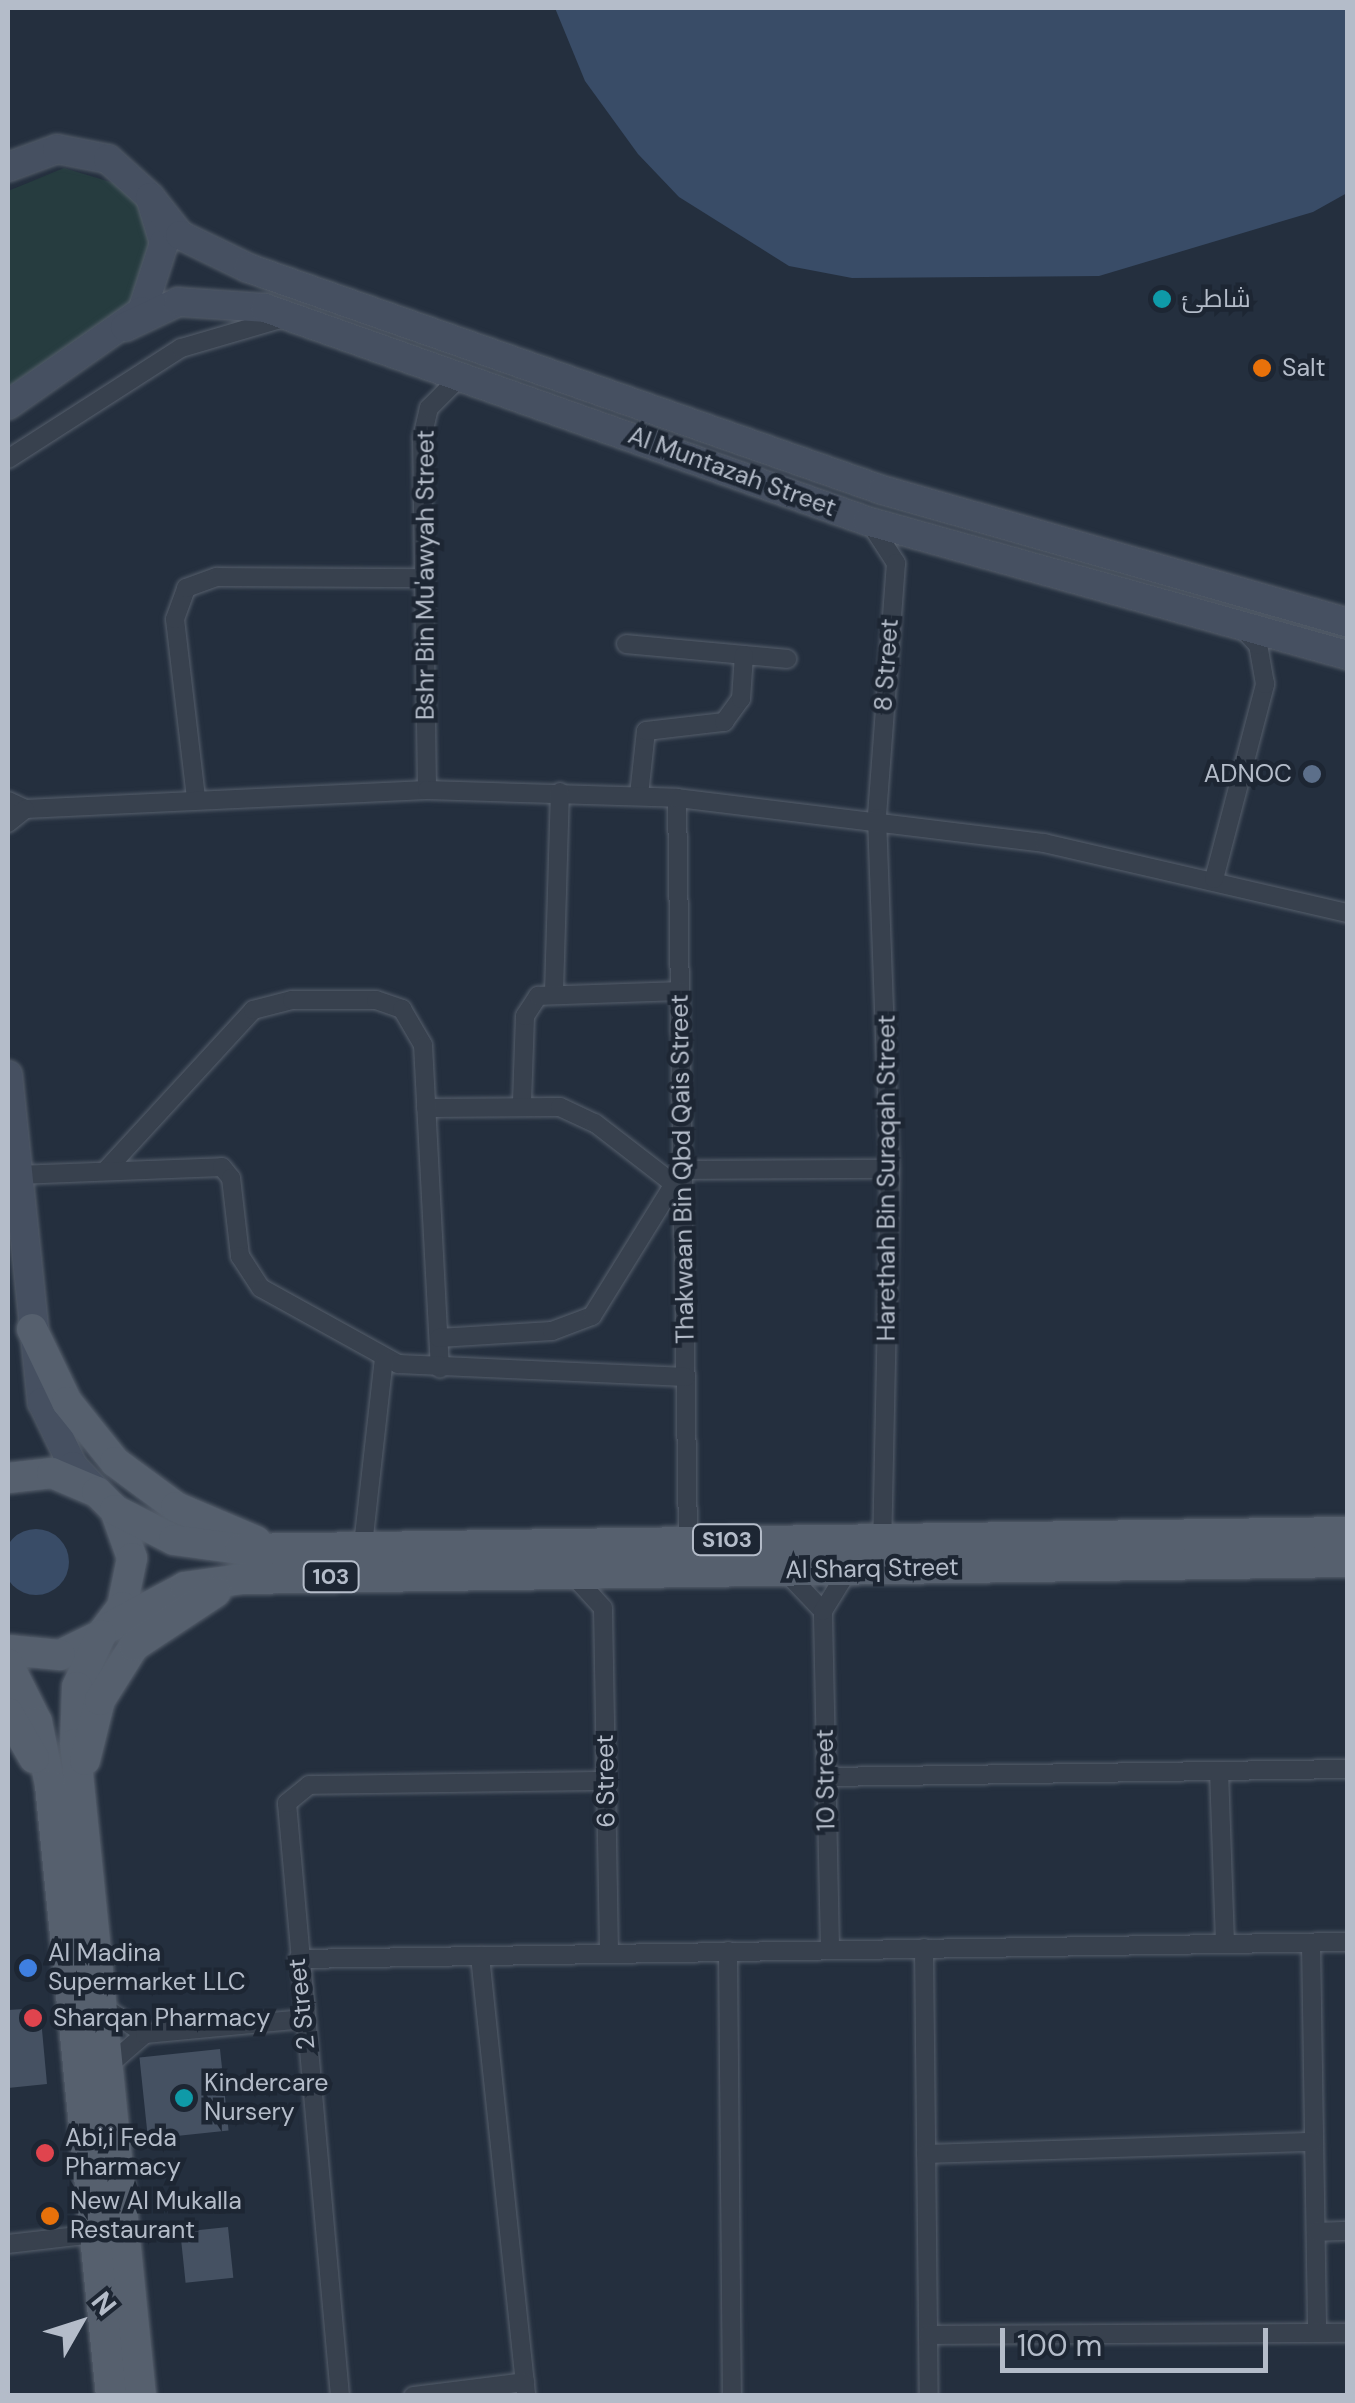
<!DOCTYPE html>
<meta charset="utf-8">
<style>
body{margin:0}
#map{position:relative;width:1355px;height:2403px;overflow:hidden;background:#242f3e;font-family:"DM Sans",Cairo,sans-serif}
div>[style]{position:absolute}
.green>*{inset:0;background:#263c3f}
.water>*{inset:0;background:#394c67}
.round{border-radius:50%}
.building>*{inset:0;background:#455162;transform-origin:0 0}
.roads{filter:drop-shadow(0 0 2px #565f6c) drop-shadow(0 0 2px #565f6c)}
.minor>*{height:18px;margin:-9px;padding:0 9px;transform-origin:9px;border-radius:9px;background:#38414e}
.secondary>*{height:28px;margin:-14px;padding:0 14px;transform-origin:14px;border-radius:14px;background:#465061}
.primary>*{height:30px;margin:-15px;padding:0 15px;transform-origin:15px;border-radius:15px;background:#56606e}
.dots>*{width:28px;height:28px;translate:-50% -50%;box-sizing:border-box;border:5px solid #1d2633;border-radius:50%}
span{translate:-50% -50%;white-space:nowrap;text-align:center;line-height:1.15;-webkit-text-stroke:9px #1d2633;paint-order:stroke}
.shield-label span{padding:2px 8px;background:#1d2633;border:2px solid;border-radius:8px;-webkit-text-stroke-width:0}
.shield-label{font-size:22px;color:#b4bcc9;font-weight:700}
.poi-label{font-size:25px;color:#b4bcc9}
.left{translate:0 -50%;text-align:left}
.right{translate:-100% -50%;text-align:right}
.street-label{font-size:25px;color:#b4bcc9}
.frame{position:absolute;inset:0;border:10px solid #b4bcc9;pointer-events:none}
.north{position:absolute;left:30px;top:2273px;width:100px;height:100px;-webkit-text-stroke:8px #1d2633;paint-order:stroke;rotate:51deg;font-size:28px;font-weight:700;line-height:40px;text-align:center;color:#b4bcc9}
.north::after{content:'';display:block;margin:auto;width:35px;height:45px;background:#b4bcc9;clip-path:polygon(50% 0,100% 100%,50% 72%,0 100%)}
.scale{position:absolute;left:1000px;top:2328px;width:268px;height:45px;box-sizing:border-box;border:5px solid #b4bcc9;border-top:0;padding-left:12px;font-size:30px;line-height:35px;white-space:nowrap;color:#b4bcc9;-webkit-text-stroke:8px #1d2633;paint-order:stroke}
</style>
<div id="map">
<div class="green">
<div style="clip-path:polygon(64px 168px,117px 184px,142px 209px,152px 245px,136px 300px,8px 387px,8px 191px)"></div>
</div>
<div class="water">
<div style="clip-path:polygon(555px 8px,1347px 8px,1347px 193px,1313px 212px,1099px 276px,852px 278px,789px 266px,679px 197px,638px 154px,585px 81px)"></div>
<div class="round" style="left:3px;top:1529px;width:66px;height:66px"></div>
</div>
<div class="building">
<div style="clip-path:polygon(40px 2008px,47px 2084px,8px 2088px,8px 2010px)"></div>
<div style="left:220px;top:2049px;width:82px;height:81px;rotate:84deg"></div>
<div style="left:228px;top:2227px;width:51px;height:48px;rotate:84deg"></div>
</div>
<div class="roads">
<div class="minor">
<div style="left:8px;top:459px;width:206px;rotate:-32.7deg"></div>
<div style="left:181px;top:348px;width:103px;rotate:-16.3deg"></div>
<div style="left:870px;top:523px;width:48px;rotate:57deg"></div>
<div style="left:896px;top:563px;width:256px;rotate:94.3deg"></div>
<div style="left:877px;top:818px;width:351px;rotate:87.9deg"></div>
<div style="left:890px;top:1169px;width:369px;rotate:91.2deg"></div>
<div style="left:626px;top:644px;width:162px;rotate:5.3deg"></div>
<div style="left:427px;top:790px;width:352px;rotate:-90.8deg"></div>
<div style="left:422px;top:438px;width:31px;rotate:-77deg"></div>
<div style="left:429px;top:408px;width:47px;rotate:-45deg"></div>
<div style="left:639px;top:795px;width:64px;rotate:-83.8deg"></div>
<div style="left:646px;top:731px;width:79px;rotate:-6.6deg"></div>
<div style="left:724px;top:722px;width:29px;rotate:-54deg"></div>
<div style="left:741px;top:699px;width:44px;rotate:-86.1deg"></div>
<div style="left:196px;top:798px;width:180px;rotate:-96.7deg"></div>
<div style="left:175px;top:619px;width:33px;rotate:-70deg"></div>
<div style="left:186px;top:588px;width:33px;rotate:-20deg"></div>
<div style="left:217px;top:577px;width:207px;rotate:0.3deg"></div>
<div style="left:677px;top:798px;width:742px;rotate:89.15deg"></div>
<div style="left:8px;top:801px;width:19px;rotate:25deg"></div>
<div style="left:25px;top:809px;width:402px;rotate:-2.7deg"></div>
<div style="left:427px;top:790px;width:250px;rotate:1.8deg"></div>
<div style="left:677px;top:798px;width:370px;rotate:7deg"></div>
<div style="left:1044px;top:843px;width:312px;rotate:13deg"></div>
<div style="left:8px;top:823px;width:22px;rotate:-39deg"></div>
<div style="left:1214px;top:879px;width:202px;rotate:-75.3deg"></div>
<div style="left:1265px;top:684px;width:40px;rotate:-100deg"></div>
<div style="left:1258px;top:645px;width:26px;rotate:-133deg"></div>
<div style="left:554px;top:992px;width:200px;rotate:-88.3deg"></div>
<div style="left:522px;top:1102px;width:86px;rotate:-88deg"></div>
<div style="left:525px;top:1016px;width:24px;rotate:-57deg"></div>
<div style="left:538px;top:996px;width:142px;rotate:-2deg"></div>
<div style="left:426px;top:1108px;width:134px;rotate:-0.4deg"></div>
<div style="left:560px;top:1107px;width:38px;rotate:25deg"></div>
<div style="left:595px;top:1123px;width:111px;rotate:37.7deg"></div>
<div style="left:107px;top:1169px;width:216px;rotate:-47.4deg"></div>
<div style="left:253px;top:1010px;width:40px;rotate:-14.4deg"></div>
<div style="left:292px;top:1000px;width:84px"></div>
<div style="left:376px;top:1000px;width:28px;rotate:19deg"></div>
<div style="left:402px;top:1009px;width:42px;rotate:59.7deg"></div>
<div style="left:423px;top:1045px;width:324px;rotate:87deg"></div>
<div style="left:682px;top:1170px;width:208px;rotate:-0.3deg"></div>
<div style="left:17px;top:1175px;width:205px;rotate:-2.2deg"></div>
<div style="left:222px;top:1167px;width:14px;rotate:51deg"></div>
<div style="left:231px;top:1178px;width:79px;rotate:83.4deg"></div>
<div style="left:240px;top:1256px;width:38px;rotate:57deg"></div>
<div style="left:261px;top:1288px;width:157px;rotate:29deg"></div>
<div style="left:398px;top:1364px;width:288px;rotate:2.6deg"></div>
<div style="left:439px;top:1338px;width:113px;rotate:-3.5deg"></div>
<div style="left:552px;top:1331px;width:43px;rotate:-20.6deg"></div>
<div style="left:592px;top:1316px;width:155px;rotate:-58.2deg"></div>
<div style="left:363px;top:1545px;width:187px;rotate:-83.6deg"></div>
<div style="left:786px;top:1572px;width:54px;rotate:46.5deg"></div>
<div style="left:574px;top:1576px;width:43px;rotate:47.8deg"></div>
<div style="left:603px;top:1608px;width:345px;rotate:89deg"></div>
<div style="left:1219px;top:1771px;width:173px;rotate:88deg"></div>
<div style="left:826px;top:1777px;width:522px;rotate:-0.88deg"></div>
<div style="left:1311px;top:1943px;width:388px;rotate:89.1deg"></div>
<div style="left:924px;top:1948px;width:448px;rotate:89.4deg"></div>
<div style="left:830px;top:1949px;width:338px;rotate:-91.2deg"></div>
<div style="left:823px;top:1611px;width:49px;rotate:-58.2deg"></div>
<div style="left:728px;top:1951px;width:445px;rotate:89.5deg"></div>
<div style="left:480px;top:1956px;width:442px;rotate:84deg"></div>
<div style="left:298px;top:1959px;width:1050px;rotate:-0.93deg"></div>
<div style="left:102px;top:2006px;width:51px;rotate:33.1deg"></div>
<div style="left:108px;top:2066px;width:49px;rotate:-40.9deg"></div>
<div style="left:145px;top:2034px;width:160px;rotate:-5.4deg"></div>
<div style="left:926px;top:2154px;width:388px;rotate:-1.8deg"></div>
<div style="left:1316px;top:2232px;width:32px;rotate:-2deg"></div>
<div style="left:8px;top:2244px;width:88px;rotate:-6.6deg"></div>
<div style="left:928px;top:2335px;width:420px;rotate:-0.3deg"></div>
<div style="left:340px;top:2396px;width:595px;rotate:-95.11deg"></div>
<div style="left:287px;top:1803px;width:28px;rotate:-39deg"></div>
<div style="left:309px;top:1785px;width:297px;rotate:-0.8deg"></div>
<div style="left:413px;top:2396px;width:113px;rotate:-7.1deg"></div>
</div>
<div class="secondary">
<div style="left:8px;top:167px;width:52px;rotate:-20.2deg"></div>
<div style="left:57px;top:149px;width:52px;rotate:11.1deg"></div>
<div style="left:108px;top:159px;width:57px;rotate:42.1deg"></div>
<div style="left:150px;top:197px;width:48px;rotate:73.1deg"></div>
<div style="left:164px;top:243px;width:71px;rotate:107.9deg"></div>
<div style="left:142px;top:311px;width:164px;rotate:145deg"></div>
<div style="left:150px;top:197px;width:48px;rotate:51.7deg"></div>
<div style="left:180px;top:235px;width:76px;rotate:25.9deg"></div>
<div style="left:248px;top:268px;width:672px;rotate:19.3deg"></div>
<div style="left:882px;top:490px;width:485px;rotate:15.9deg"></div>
<div style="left:125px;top:327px;width:59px;rotate:-25.3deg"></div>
<div style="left:178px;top:302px;width:87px;rotate:3.9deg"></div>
<div style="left:265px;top:308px;width:639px;rotate:19.48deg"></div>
<div style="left:867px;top:521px;width:499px;rotate:15.6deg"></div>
<div style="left:8px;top:1075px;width:329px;rotate:84.1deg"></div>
<div style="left:42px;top:1402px;width:71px;rotate:64.2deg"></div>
<div style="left:73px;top:1466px;width:34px;rotate:47deg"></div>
</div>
<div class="primary">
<div style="left:32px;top:1329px;width:81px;rotate:64.4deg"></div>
<div style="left:67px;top:1402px;width:77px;rotate:51.3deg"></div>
<div style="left:115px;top:1462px;width:76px;rotate:36.4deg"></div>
<div style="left:176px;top:1507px;width:87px;rotate:23deg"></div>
<div style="left:8px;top:1478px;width:44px;rotate:-6.5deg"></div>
<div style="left:52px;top:1473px;width:49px;rotate:22.9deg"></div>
<div style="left:97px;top:1492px;width:25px;rotate:45deg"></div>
<div style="left:115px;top:1510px;width:51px;rotate:70.5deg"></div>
<div style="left:132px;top:1558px;width:50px;rotate:101.5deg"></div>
<div style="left:122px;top:1607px;width:35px;rotate:127deg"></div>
<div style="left:101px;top:1635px;width:46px;rotate:154deg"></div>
<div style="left:60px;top:1655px;width:52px;rotate:-174.5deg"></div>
<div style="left:115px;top:1510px;width:66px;rotate:27deg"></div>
<div style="left:174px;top:1540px;width:67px;rotate:7.8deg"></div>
<div style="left:240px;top:1549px;width:1108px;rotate:-0.88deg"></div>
<div style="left:108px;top:1628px;width:87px;rotate:-28deg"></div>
<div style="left:185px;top:1587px;width:57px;rotate:-8.1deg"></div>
<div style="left:241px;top:1579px;width:1107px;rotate:-0.88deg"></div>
<div style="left:101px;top:1635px;width:57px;rotate:114.8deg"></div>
<div style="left:77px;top:1687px;width:57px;rotate:92deg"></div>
<div style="left:75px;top:1744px;width:655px;rotate:84.22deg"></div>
<div style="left:8px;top:1664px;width:65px;rotate:63.4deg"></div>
<div style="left:37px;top:1722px;width:64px;rotate:78.3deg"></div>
<div style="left:50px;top:1785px;width:614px;rotate:84.3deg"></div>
<div style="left:8px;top:1713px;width:52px;rotate:60deg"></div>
<div style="left:85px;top:1760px;width:62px;rotate:-76deg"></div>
<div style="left:100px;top:1700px;width:64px;rotate:-57.8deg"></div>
<div style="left:134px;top:1646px;width:98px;rotate:-33.4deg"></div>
</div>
</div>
<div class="dots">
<div style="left:1162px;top:299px;background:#0f9aa8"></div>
<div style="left:1262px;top:368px;background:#e8710a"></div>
<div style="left:1312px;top:774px;background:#5c6f8a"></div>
<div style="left:28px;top:1968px;background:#3f7fe0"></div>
<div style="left:33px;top:2018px;background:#e0444e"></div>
<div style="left:184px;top:2098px;background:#0f9aa8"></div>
<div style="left:45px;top:2153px;background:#e0444e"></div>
<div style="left:50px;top:2216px;background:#e8710a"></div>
</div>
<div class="shield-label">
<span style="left:727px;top:1540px">S103</span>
<span style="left:331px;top:1577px">103</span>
</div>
<div class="poi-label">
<span class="left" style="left:1182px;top:299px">شاطئ</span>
<span class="left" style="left:1282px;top:368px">Salt</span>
<span class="right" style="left:1292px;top:774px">ADNOC</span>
<span class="left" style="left:48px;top:1968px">Al Madina<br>Supermarket LLC</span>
<span class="left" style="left:53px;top:2018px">Sharqan Pharmacy</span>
<span class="left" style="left:204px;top:2098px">Kindercare<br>Nursery</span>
<span class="left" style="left:65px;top:2153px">Abi,i Feda<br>Pharmacy</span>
<span class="left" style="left:70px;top:2216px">New Al Mukalla<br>Restaurant</span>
</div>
<div class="street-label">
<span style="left:732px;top:472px;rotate:20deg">Al Muntazah Street</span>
<span style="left:426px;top:575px;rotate:-90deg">Bshr Bin Mu'awyah Street</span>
<span style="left:887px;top:665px;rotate:-86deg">8 Street</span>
<span style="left:683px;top:1169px;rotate:-91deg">Thakwaan Bin Qbd Qais Street</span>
<span style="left:887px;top:1178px;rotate:-90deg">Harethah Bin Suraqah Street</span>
<span style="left:872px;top:1569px;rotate:-1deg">Al Sharq Street</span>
<span style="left:826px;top:1780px;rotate:-91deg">10 Street</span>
<span style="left:606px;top:1781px;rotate:-91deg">6 Street</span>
<span style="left:302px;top:2004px;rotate:-96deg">2 Street</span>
</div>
<div class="frame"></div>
<div class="north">N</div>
<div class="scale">100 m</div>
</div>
